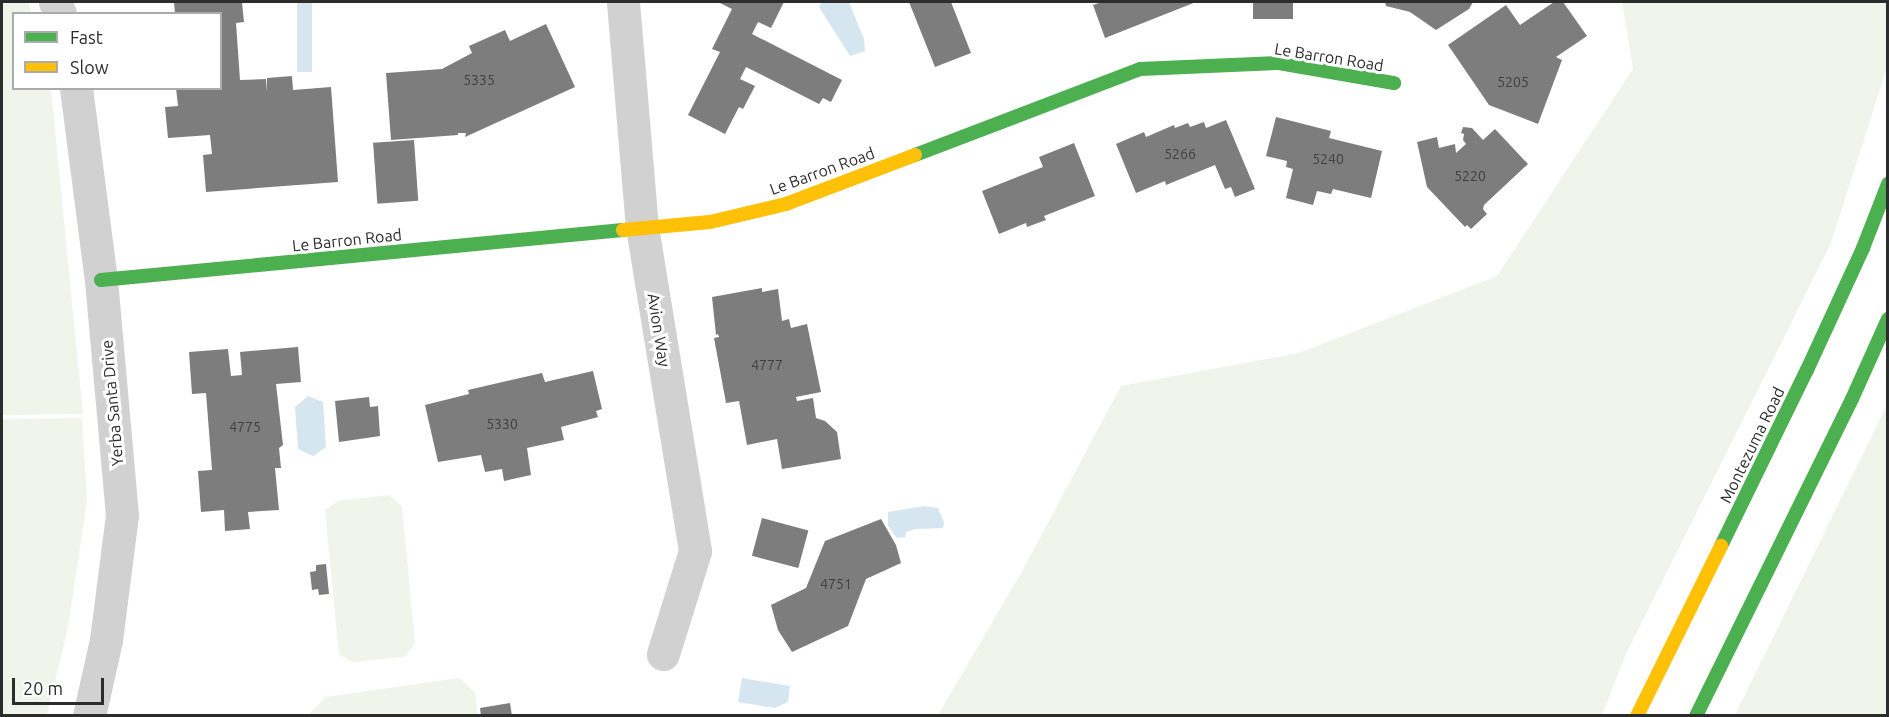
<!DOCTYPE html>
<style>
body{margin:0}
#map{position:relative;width:1889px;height:717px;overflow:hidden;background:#fff;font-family:Ubuntu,sans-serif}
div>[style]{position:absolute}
.green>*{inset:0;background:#f0f4ea}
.water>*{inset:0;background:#d6e6f1;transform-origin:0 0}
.building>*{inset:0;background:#7d7d7d;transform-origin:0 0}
.street>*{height:33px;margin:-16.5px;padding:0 16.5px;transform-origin:16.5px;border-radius:16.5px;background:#d1d1d1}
.fast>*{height:14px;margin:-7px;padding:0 7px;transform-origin:7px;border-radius:7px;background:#4caf50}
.slow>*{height:14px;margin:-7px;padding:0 7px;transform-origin:7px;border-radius:7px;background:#ffc107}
span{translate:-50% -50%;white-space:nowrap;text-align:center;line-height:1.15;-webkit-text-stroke:6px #fff;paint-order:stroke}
.number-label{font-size:14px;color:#404040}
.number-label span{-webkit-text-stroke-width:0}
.street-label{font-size:16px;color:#2c2c2c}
.frame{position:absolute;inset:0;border:3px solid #2c2c2c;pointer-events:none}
.legend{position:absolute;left:12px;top:12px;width:210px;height:78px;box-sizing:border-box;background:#fff;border:2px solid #ababab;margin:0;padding:8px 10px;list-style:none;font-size:18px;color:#2c2c2c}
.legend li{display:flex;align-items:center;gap:12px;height:30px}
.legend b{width:30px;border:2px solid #ababab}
.scale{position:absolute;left:12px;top:678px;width:92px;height:27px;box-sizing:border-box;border:3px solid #2c2c2c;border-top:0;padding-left:8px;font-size:18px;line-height:21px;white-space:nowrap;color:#2c2c2c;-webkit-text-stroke:4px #fff;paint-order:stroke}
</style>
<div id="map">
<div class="green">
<div style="clip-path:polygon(2px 2px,28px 2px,32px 13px,14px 14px,14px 88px,51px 89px,83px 414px,2px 415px)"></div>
<div style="clip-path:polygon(1622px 2px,1887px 2px,1888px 64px,1831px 243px,1626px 654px,1602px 715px,938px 715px,1025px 566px,1121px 386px,1299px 353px,1497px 276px,1633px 69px)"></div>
<div style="clip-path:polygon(1887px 405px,1887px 715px,1735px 715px)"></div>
<div style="clip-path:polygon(82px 418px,87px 501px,68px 627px,47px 715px,2px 715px,2px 419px)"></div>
<div style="clip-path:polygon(389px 495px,402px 506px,415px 644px,404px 657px,352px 662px,339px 654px,325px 510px,338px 501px)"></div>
<div style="clip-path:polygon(459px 678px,475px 692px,478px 715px,310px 715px,310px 713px,326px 697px)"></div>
</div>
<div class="water">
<div style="clip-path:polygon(821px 2px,849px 2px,864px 39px,865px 51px,850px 56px,819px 7px)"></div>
<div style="left:297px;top:3px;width:15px;height:69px"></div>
<div style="clip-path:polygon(308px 396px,323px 402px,326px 447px,313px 456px,298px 449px,295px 407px)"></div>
<div style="clip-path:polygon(924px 506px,938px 508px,944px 522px,943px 528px,916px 529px,906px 532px,905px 537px,897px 538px,888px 526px,888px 512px)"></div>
<div style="clip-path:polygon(742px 678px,790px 686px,788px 702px,775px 708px,738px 702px)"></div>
</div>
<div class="building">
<div style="clip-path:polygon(174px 2px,242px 2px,244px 22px,236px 23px,240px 80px,266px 79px,267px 92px,267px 78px,292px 76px,293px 90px,331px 87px,338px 182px,206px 192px,203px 155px,212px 154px,210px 135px,168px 138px,165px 107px,178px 106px,176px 88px,220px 88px,220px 14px,175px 14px)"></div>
<div style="clip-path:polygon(718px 2px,784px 2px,771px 28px,758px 22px,752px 34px,842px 80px,831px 102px,823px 98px,819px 104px,746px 67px,740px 79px,755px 86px,743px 109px,739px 107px,725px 134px,688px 115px,720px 52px,712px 49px,732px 9px)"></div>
<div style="clip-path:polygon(909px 2px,951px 2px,971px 53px,935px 67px)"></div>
<div style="clip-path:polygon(1102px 2px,1196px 2px,1105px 38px,1093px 5px)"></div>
<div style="left:1253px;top:2px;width:40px;height:17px"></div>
<div style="clip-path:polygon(1385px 2px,1473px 2px,1469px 9px,1436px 30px,1410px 12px,1386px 6px)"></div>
<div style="clip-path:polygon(1554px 2px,1563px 2px,1587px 36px,1556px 57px,1562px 60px,1538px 124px,1489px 105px,1448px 45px,1506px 5px,1520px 25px)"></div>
<div style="clip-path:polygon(546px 24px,575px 87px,465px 137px,466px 133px,458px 133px,458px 135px,391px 140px,386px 73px,442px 69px,472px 53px,469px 46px,505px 30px,510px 41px)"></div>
<div style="clip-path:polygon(1276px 117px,1331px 131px,1329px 138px,1382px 151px,1371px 198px,1333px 189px,1331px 194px,1317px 191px,1313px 205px,1286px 198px,1293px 169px,1286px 167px,1287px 161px,1266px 156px)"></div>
<div style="clip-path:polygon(1226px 120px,1255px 189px,1235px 197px,1231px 187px,1225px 189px,1215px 165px,1166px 185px,1165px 181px,1136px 193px,1116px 144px,1144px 132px,1146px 137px,1174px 125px,1175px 128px,1188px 123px,1190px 127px,1204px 122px,1206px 128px)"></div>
<div style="clip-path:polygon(1463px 127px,1472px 128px,1483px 140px,1495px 129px,1528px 164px,1484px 205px,1483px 209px,1487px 214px,1471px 229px,1467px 225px,1465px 227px,1427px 187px,1417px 142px,1437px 137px,1439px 148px,1455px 144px,1456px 153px,1466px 144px,1463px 140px,1464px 134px,1461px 133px)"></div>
<div style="left:414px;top:140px;width:61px;height:41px;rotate:86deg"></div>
<div style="clip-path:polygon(1074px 143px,1095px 196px,1044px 216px,1046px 220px,1027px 227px,1026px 223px,999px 234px,982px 191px,1043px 167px,1039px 157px)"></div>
<div style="clip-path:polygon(762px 288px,762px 292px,778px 289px,782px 321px,789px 319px,791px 328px,807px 324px,821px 392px,796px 397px,797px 401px,813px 398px,816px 418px,825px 421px,837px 432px,841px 459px,782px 469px,777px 439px,747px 445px,739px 401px,726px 403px,714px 338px,719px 337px,718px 334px,716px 335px,712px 297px)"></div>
<div style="clip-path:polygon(298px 347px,301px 382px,276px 384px,283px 445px,279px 448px,281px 468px,275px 468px,279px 510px,248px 512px,250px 529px,225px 531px,224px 510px,201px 512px,198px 471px,212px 470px,206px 393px,192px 394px,189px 352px,228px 349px,231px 376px,242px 375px,240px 352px)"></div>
<div style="clip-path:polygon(593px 371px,602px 409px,596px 411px,598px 417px,561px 427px,564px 440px,527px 448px,531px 475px,504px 481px,502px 469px,485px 472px,481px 455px,438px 462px,425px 405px,469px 394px,468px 390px,542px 373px,545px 382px)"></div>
<div style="clip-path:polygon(369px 397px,370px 407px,378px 406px,380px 436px,339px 442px,335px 401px)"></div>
<div style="left:762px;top:518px;width:48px;height:39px;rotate:15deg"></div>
<div style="clip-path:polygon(881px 519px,896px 545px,901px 563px,866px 579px,848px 626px,792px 652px,778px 630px,771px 605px,806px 588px,825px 541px)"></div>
<div style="clip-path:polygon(326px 564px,329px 594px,319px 595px,318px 589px,312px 590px,310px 572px,316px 571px,316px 565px)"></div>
<div style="clip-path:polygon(510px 703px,512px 716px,481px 716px,480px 708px)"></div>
</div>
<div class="street">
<div style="left:55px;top:2px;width:13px;rotate:67deg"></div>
<div style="left:623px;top:2px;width:226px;rotate:85.2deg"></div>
<div style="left:642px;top:227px;width:328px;rotate:80.7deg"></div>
<div style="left:695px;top:551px;width:108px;rotate:107.3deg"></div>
<div style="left:76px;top:88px;width:194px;rotate:82.6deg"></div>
<div style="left:101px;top:280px;width:236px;rotate:84.9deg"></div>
<div style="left:122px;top:515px;width:126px;rotate:97.3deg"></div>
<div style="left:106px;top:640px;width:78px;rotate:102.6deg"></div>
</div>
<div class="fast">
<div style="left:915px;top:155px;width:241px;rotate:-20.9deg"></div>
<div style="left:1140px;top:69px;width:139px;rotate:-2.5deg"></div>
<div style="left:1279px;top:63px;width:117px;rotate:9.9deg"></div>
<div style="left:101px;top:280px;width:524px;rotate:-5.47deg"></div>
<div style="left:1721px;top:546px;width:196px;rotate:-64deg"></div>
<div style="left:1807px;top:370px;width:134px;rotate:-65.3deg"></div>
<div style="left:1863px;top:248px;width:69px;rotate:-68.7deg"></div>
<div style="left:1696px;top:716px;width:353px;rotate:-63.8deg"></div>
<div style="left:1852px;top:399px;width:88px;rotate:-65.8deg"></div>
</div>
<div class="slow">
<div style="left:623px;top:230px;width:87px;rotate:-5.3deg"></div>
<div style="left:710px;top:222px;width:78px;rotate:-13.3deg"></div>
<div style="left:786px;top:204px;width:138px;rotate:-20.8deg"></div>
<div style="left:1637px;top:716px;width:190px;rotate:-63.7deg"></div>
</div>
<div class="number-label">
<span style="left:479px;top:80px">5335</span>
<span style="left:1513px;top:82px">5205</span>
<span style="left:1180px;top:154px">5266</span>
<span style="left:1328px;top:159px">5240</span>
<span style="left:1470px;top:176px">5220</span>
<span style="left:767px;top:365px">4777</span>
<span style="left:502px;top:424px">5330</span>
<span style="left:245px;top:427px">4775</span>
<span style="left:836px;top:584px">4751</span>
</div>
<div class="street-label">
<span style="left:1329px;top:57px;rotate:9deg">Le Barron Road</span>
<span style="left:822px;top:171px;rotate:-20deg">Le Barron Road</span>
<span style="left:347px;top:240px;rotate:-6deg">Le Barron Road</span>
<span style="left:659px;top:330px;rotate:81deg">Avion Way</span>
<span style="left:112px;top:403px;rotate:-95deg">Yerba Santa Drive</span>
<span style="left:1752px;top:445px;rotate:-64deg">Montezuma Road</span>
</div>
<div class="frame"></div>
<ul class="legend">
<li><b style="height:8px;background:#4caf50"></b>Fast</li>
<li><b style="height:8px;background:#ffc107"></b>Slow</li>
</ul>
<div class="scale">20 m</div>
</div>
